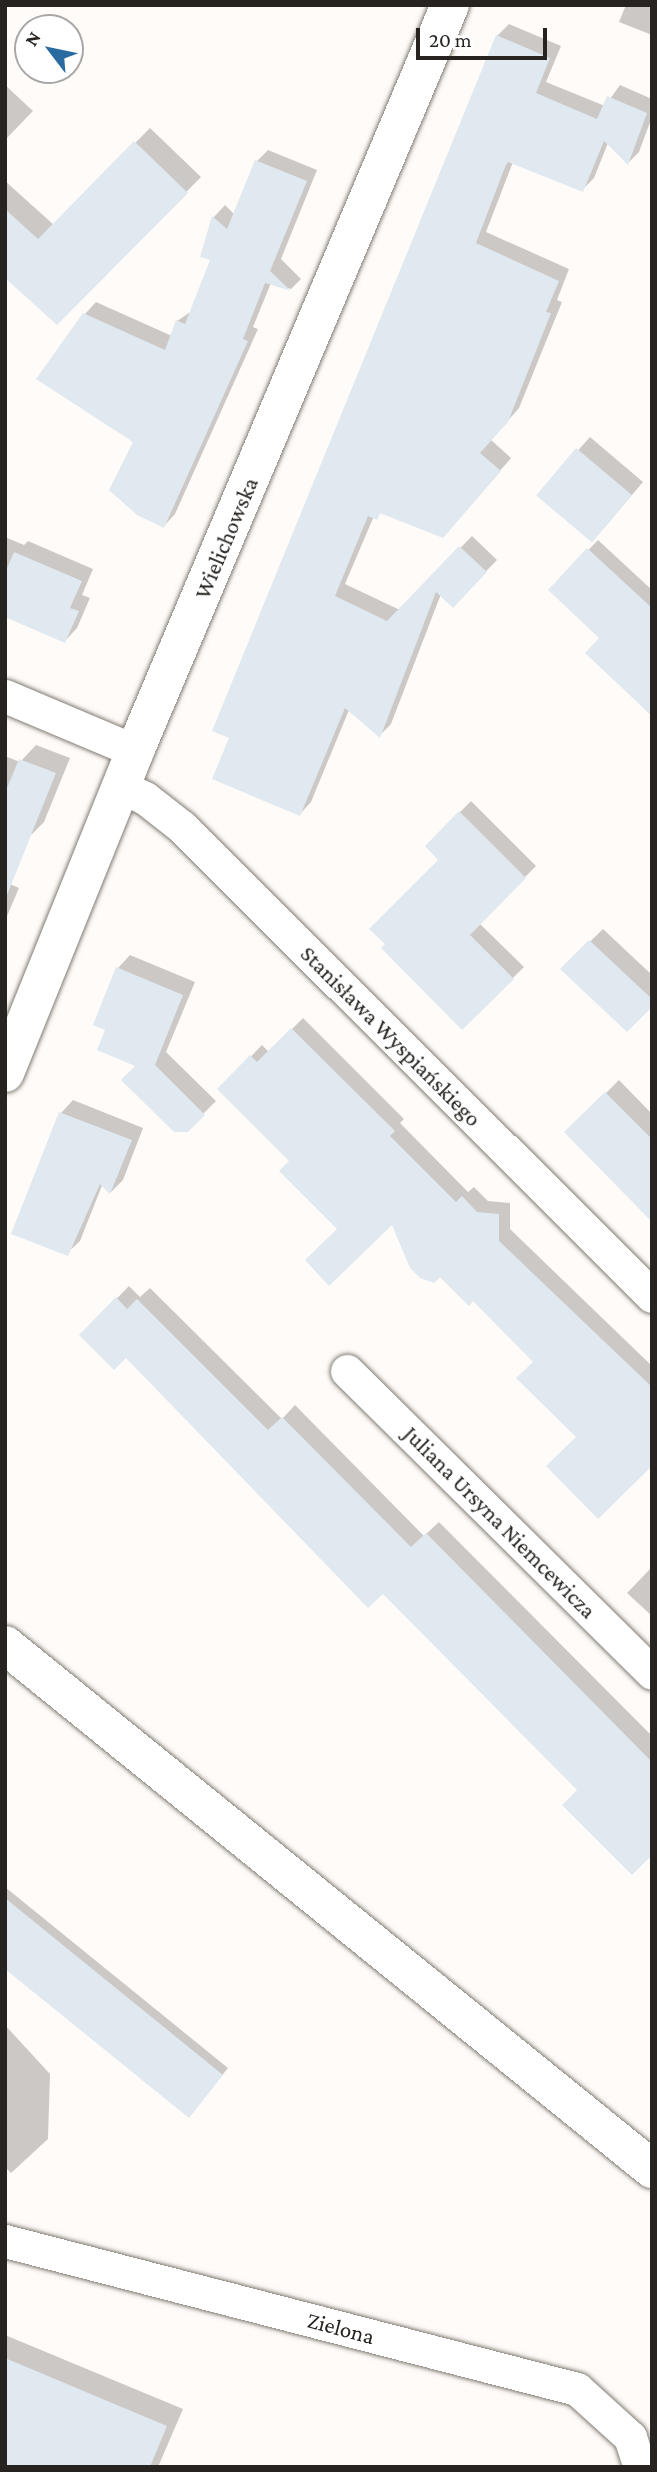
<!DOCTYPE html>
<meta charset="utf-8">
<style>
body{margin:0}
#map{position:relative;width:657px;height:2472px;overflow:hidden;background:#fefbf8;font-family:"Crimson Pro",serif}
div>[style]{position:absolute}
.shadow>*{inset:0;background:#0003}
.building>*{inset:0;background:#e0e8f0;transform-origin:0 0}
.roads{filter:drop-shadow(0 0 2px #817b73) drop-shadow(0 0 2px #817b73)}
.minor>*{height:33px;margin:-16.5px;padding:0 16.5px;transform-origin:16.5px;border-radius:16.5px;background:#fff}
.tertiary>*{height:38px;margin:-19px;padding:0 19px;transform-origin:19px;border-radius:19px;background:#fff}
.secondary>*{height:38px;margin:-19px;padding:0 19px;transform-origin:19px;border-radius:19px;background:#fff}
span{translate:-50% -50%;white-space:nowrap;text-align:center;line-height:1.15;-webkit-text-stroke:5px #fff;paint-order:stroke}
.street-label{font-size:23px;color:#262320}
.frame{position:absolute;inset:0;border:7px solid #262320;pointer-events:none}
.north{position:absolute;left:14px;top:14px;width:70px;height:70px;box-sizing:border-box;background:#fff;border:2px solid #a8a7a6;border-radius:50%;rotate:302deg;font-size:19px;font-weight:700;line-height:28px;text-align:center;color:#262320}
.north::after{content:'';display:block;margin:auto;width:24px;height:32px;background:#296ba1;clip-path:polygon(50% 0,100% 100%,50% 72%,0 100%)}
.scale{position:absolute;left:416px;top:28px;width:131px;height:32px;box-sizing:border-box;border:4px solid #262320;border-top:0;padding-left:9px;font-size:21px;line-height:24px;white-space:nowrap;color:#262320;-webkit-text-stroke:5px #fff;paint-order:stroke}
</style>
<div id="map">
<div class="shadow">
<div style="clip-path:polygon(626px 5px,652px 5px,652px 35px,619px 22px)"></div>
<div style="clip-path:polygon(509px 24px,561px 46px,546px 82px,605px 106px,620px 85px,652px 99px,652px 117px,639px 152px,628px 163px,608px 143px,594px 178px,582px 190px,513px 162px,486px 232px,569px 269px,557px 300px,562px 302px,519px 408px,491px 440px,511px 458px,454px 524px,383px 512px,374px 516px,345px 584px,400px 610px,472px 536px,497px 560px,453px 605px,441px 594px,391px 724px,380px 735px,349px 710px,311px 802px,300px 814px,214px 778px,497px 36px)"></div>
<div style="clip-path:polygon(5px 85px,33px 111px,5px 140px)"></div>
<div style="clip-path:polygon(150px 128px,201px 177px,57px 323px,5px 276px,5px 181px,54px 225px)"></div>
<div style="clip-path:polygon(268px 150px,317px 170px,281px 259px,301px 279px,291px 289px,271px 283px,253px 327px,258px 329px,175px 514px,164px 526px,85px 314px,96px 302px,172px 336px,177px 321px,192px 311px,212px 259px,202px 256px,214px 217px,225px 205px,235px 215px,257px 161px)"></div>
<div style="clip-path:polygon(590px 437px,643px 482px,604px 528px,538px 495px)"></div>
<div style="clip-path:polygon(5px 537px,24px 545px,28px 541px,93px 569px,82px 595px,90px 598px,77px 628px,65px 641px,5px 615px)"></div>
<div style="clip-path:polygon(598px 540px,652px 590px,652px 716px,587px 653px,601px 637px,550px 590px)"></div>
<div style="clip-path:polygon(36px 745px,70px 758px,44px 822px,29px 837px,21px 834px,5px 876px,5px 756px,20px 762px)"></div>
<div style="clip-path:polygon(471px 801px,536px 866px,479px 923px,524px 967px,462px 1028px,441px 860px,427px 846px)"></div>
<div style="clip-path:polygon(5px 882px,19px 888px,5px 921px)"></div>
<div style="clip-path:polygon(603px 929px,652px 975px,652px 1005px,562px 969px)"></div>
<div style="clip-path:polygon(130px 955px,195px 982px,166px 1052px,216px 1101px,187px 1130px,107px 1029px,118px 968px)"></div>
<div style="clip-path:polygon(303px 1018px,404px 1119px,400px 1123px,468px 1192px,474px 1187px,488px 1201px,510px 1203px,510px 1229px,652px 1366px,652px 1463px,578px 1437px,535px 1361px,473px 1299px,393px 1222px,339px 1228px,292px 1161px,219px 1089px,262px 1045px,269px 1052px)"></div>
<div style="clip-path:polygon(619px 1080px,652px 1114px,652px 1219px,567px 1132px)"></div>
<div style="clip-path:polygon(73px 1100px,143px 1128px,123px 1180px,111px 1192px,103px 1183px,80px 1241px,67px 1253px,61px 1113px)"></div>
<div style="clip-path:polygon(129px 1286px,140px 1297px,150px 1288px,282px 1419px,295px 1405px,424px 1536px,439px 1522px,652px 1736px,652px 1860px,383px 1592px,126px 1356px,81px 1335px)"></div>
<div style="clip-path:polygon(652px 1567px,652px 1616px,627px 1593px)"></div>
<div style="clip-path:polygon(5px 1887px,228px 2068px,195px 2109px,5px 1967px)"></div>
<div style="clip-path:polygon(5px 2025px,50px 2074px,48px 2139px,11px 2173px,5px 2167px)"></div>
<div style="clip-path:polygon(5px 2335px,183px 2409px,158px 2467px,5px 2467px)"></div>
</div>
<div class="building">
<div style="clip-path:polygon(496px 35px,550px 58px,536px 93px,597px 119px,607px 96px,647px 113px,628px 165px,604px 141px,583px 192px,508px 162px,505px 167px,476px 243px,559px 281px,546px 312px,551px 313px,508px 422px,480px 453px,501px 471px,443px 538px,380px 513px,377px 520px,368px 516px,335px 596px,387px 621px,459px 546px,487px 572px,453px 608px,436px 592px,380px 738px,345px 708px,300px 816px,212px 779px,229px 738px,212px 731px)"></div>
<div style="clip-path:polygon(134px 141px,188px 193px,57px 325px,5px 278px,5px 209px,38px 239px)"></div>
<div style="clip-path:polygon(255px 160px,307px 181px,270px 271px,291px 291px,265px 283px,243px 339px,248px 341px,164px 528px,137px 515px,109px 490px,133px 442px,36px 379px,83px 313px,165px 350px,176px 320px,185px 324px,210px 260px,200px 257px,212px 216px,227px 229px)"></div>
<div style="left:576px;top:448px;width:73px;height:62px;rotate:40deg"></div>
<div style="clip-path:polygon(587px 548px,652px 608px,652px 716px,585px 653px,599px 638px,548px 590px)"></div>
<div style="clip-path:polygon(14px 552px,82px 581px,70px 608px,79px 611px,65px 643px,5px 617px,5px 573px)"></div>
<div style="clip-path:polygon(19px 759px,56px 773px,7px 895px,5px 793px)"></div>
<div style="clip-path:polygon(459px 811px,526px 878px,470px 935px,514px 979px,462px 1030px,381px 948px,385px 944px,369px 929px,438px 860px,425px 846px)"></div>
<div style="clip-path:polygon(589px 940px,652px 999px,652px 1007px,627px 1032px,560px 969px)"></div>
<div style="clip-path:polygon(116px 967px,183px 995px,155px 1065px,205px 1115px,188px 1132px,174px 1132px,121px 1080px,135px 1066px,97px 1050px,105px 1030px,93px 1025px)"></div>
<div style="clip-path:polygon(291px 1028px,395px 1131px,390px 1136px,456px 1202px,462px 1196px,477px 1212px,499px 1214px,499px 1241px,652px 1387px,652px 1466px,598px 1519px,546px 1466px,576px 1437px,516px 1378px,533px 1362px,473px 1301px,469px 1306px,440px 1277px,434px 1283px,420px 1278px,410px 1268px,392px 1225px,329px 1286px,305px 1260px,337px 1229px,279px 1171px,289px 1161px,217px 1089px,250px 1055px,257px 1062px)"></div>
<div style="clip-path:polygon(605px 1092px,652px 1139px,652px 1222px,564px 1132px)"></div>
<div style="clip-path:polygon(59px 1112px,132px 1140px,110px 1194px,100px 1184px,68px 1256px,11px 1234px)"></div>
<div style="clip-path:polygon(116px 1297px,127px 1309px,137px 1299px,268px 1430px,282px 1417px,411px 1547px,426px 1533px,652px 1762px,652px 1855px,632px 1875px,562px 1805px,577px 1790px,383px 1594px,368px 1608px,126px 1358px,114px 1370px,79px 1335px)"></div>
<div style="clip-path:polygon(5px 1898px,223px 2075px,189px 2118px,5px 1969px)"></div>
<div style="clip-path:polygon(5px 2358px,167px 2426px,150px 2467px,5px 2467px)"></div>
</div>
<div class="roads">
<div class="minor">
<div style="left:5px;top:696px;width:141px;rotate:22.9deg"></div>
<div style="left:121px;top:786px;width:27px;rotate:27deg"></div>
<div style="left:145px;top:798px;width:47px;rotate:38.1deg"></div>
<div style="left:182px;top:827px;width:664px;rotate:44.94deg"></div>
<div style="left:347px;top:1371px;width:429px;rotate:44.7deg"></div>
<div style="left:5px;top:2241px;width:591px;rotate:14.51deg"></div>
<div style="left:577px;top:2389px;width:72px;rotate:42.2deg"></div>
<div style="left:630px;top:2437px;width:32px;rotate:72deg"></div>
</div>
<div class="tertiary">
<div style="left:5px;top:1073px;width:347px;rotate:-68deg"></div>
<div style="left:135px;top:751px;width:810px;rotate:-67.11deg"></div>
</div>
<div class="secondary">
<div style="left:5px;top:1645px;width:833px;rotate:39deg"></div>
</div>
</div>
<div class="street-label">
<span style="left:226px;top:538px;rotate:-67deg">Wielichowska</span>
<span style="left:391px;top:1036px;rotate:45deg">Stanisława Wyspiańskiego</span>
<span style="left:500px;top:1522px;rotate:45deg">Juliana Ursyna Niemcewicza</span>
<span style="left:341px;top:2328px;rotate:15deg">Zielona</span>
</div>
<div class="frame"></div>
<div class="north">N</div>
<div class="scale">20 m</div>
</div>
